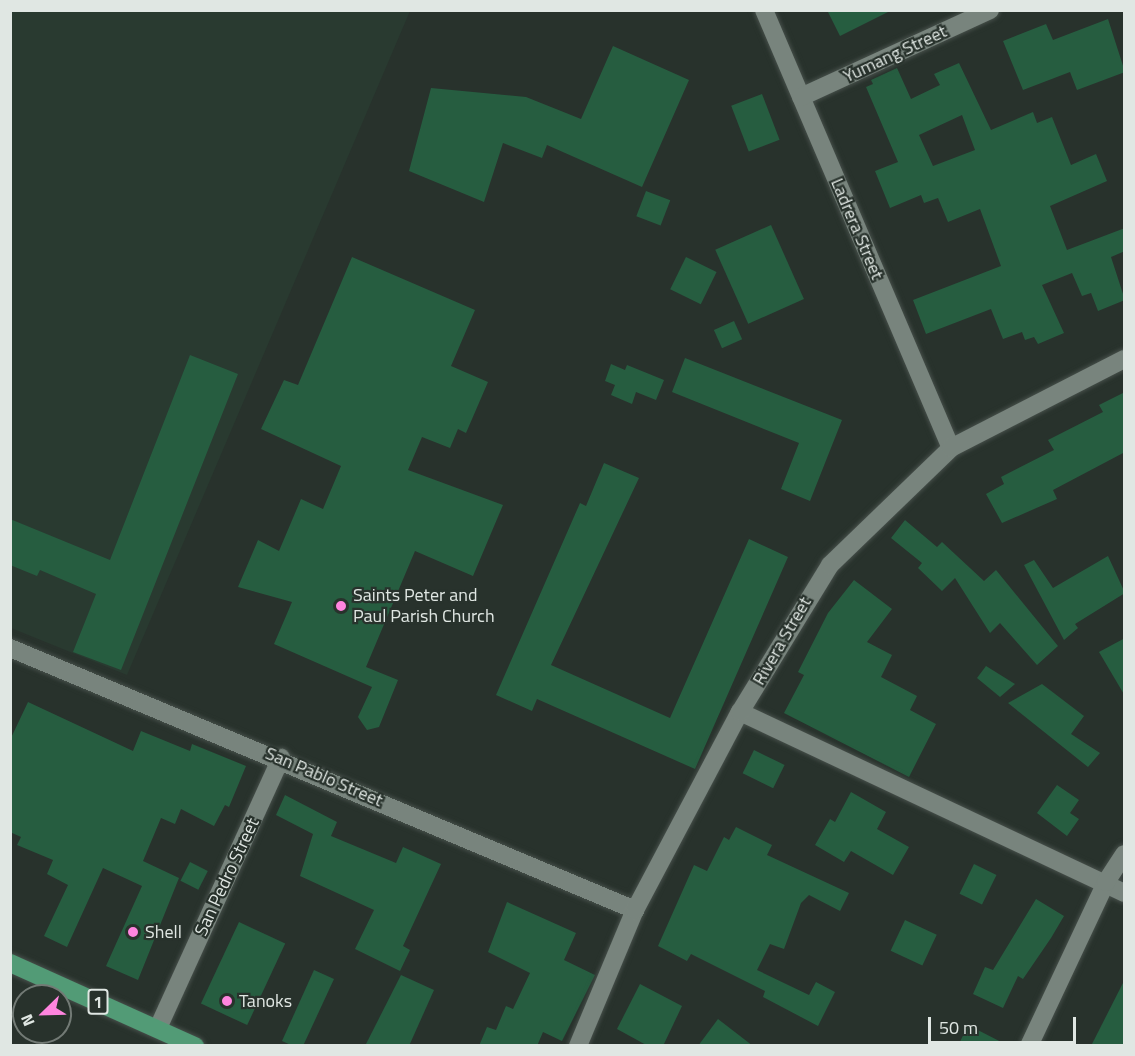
<!DOCTYPE html>
<style>
body{margin:0}
#map{position:relative;width:1135px;height:1056px;overflow:hidden;background:#28322c;font-family:"Titillium Web",sans-serif}
div>[style]{position:absolute}
.built>*{inset:0;background:#293a30}
.building>*{inset:0;background:#265d40;transform-origin:0 0}
.roads{filter:drop-shadow(0 0 2px #464f4a) drop-shadow(0 0 2px #464f4a)}
.minor>*{height:18px;margin:-9px;padding:0 9px;transform-origin:9px;border-radius:9px;background:#78847d}
.primary>*{height:18px;margin:-9px;padding:0 9px;transform-origin:9px;border-radius:9px;background:#529b76}
.dots>*{width:16px;height:16px;translate:-50% -50%;box-sizing:border-box;border:3px solid #28322c;border-radius:50%}
span{translate:-50% -50%;white-space:nowrap;text-align:center;line-height:1.15;-webkit-text-stroke:4.5px #28322c;paint-order:stroke}
.shield-label span{padding:2px 4px;background:#28322c;border:2px solid;border-radius:4px;-webkit-text-stroke-width:0}
.shield-label{font-size:16px;color:#e0e7e3;font-weight:700}
.street-label{font-size:18px;color:#e0e7e3}
.poi-label{font-size:18px;color:#e0e7e3}
.left{translate:0 -50%;text-align:left}
.frame{position:absolute;inset:0;border:12px solid #e0e7e3;pointer-events:none}
.north{position:absolute;left:12px;top:984px;width:60px;height:60px;box-sizing:border-box;background:#28322c;border:2px solid #727a75;border-radius:50%;rotate:247deg;font-size:16px;font-weight:700;line-height:24px;text-align:center;color:#e0e7e3}
.north::after{content:'';display:block;margin:auto;width:21px;height:27px;background:#ff85df;clip-path:polygon(50% 0,100% 100%,50% 72%,0 100%)}
.scale{position:absolute;left:928px;top:1017px;width:148px;height:27px;box-sizing:border-box;border:3px solid #e0e7e3;border-top:0;padding-left:8px;font-size:18px;line-height:21px;white-space:nowrap;color:#e0e7e3;-webkit-text-stroke:4px #28322c;paint-order:stroke}
</style>
<div id="map">
<div class="built">
<div style="clip-path:polygon(10px 11px,410px 11px,127px 675px,11px 628px)"></div>
</div>
<div class="building">
<div style="clip-path:polygon(827px 10px,892px 10px,840px 36px)"></div>
<div style="clip-path:polygon(1108px 19px,1125px 72px,1077px 90px,1070px 72px,1023px 90px,1003px 41px,1046px 24px,1053px 40px)"></div>
<div style="clip-path:polygon(613px 46px,689px 80px,642px 187px,547px 145px,542px 158px,503px 143px,484px 202px,409px 171px,431px 88px,526px 97px,581px 119px)"></div>
<div style="clip-path:polygon(evenodd,959px 63px,991px 130px,1033px 112px,1037px 123px,1052px 117px,1071px 165px,1096px 154px,1107px 181px,1050px 206px,1067px 250px,1125px 228px,1125px 251px,1111px 257px,1125px 300px,1098px 311px,1091px 293px,1082px 296px,1072px 273px,1042px 285px,1064px 333px,1038px 344px,1034px 337px,1025px 340px,1022px 332px,1003px 339px,991px 309px,926px 334px,913px 300px,1001px 266px,980px 209px,948px 222px,938px 198px,924px 203px,921px 195px,890px 208px,875px 171px,898px 162px,866px 87px,873px 84px,871px 80px,897px 68px,911px 99px,940px 85px,934px 74px,959px 63px,962px 115px,975px 150px,933px 166px,919px 135px,962px 115px)"></div>
<div style="left:762px;top:94px;width:49px;height:33px;rotate:69deg"></div>
<div style="left:646px;top:191px;width:26px;height:27px;rotate:21deg"></div>
<div style="left:771px;top:225px;width:81px;height:61px;rotate:66deg"></div>
<div style="clip-path:polygon(352px 257px,475px 310px,451px 366px,488px 382px,466px 433px,458px 429px,450px 448px,422px 437px,408px 470px,503px 505px,473px 576px,415px 551px,366px 667px,398px 680px,379px 727px,367px 730px,358px 717px,372px 687px,274px 644px,292px 602px,238px 587px,258px 540px,279px 551px,301px 499px,323px 509px,341px 466px,261px 429px,284px 380px,298px 385px)"></div>
<div style="left:686px;top:257px;width:34px;height:36px;rotate:26deg"></div>
<div style="left:734px;top:321px;width:20px;height:22px;rotate:66deg"></div>
<div style="clip-path:polygon(190px 355px,238px 374px,121px 670px,73px 652px,96px 594px,40px 570px,37px 576px,10px 565px,10px 519px,110px 560px)"></div>
<div style="clip-path:polygon(685px 358px,842px 420px,810px 501px,781px 489px,799px 443px,672px 392px)"></div>
<div style="clip-path:polygon(611px 364px,625px 370px,627px 365px,664px 380px,656px 400px,636px 392px,632px 404px,611px 395px,615px 385px,605px 381px)"></div>
<div style="clip-path:polygon(1125px 392px,1125px 452px,1053px 490px,1057px 499px,1002px 523px,986px 494px,1004px 484px,1001px 477px,1054px 450px,1048px 440px,1103px 412px,1099px 405px)"></div>
<div style="clip-path:polygon(604px 463px,639px 478px,551px 665px,670px 718px,749px 539px,788px 557px,695px 769px,537px 699px,532px 711px,496px 695px,580px 503px,586px 506px)"></div>
<div style="clip-path:polygon(905px 520px,937px 547px,942px 542px,984px 581px,996px 570px,1058px 646px,1037px 665px,1000px 623px,990px 633px,955px 578px,942px 591px,918px 568px,922px 563px,891px 538px)"></div>
<div style="clip-path:polygon(1108px 556px,1125px 593px,1075px 624px,1078px 628px,1064px 640px,1024px 565px,1034px 560px,1053px 588px)"></div>
<div style="clip-path:polygon(854px 580px,892px 609px,867px 642px,892px 655px,881px 677px,917px 696px,910px 710px,936px 724px,909px 777px,784px 713px,804px 675px,798px 672px,828px 613px)"></div>
<div style="clip-path:polygon(1125px 638px,1125px 696px,1099px 652px)"></div>
<div style="clip-path:polygon(986px 666px,1015px 684px,1000px 697px,977px 678px)"></div>
<div style="clip-path:polygon(1042px 684px,1084px 716px,1071px 734px,1100px 753px,1088px 767px,1008px 703px)"></div>
<div style="clip-path:polygon(28px 702px,133px 751px,141px 731px,190px 751px,192px 744px,246px 766px,229px 807px,225px 805px,214px 826px,181px 809px,175px 824px,161px 818px,143px 861px,179px 878px,138px 980px,106px 966px,142px 886px,103px 868px,67px 947px,44px 936px,68px 885px,47px 874px,53px 860px,17px 845px,21px 837px,10px 832px,10px 740px)"></div>
<div style="left:754px;top:750px;width:34px;height:26px;rotate:26deg"></div>
<div style="clip-path:polygon(1057px 785px,1079px 800px,1070px 813px,1079px 819px,1067px 836px,1037px 813px)"></div>
<div style="clip-path:polygon(851px 792px,886px 812px,877px 829px,909px 847px,893px 875px,851px 851px,844px 862px,815px 845px,830px 819px,835px 822px)"></div>
<div style="clip-path:polygon(285px 795px,337px 822px,331px 836px,396px 863px,403px 847px,441px 864px,403px 946px,410px 950px,400px 971px,355px 949px,374px 910px,300px 876px,313px 834px,276px 815px)"></div>
<div style="clip-path:polygon(736px 827px,772px 845px,767px 855px,849px 893px,840px 911px,809px 895px,801px 903px,784px 949px,770px 944px,757px 970px,809px 995px,816px 982px,835px 992px,818px 1026px,763px 997px,765px 991px,691px 954px,687px 961px,658px 946px,694px 865px,707px 871px,724px 837px,729px 840px)"></div>
<div style="left:190px;top:862px;width:20px;height:21px;rotate:27deg"></div>
<div style="left:974px;top:864px;width:25px;height:33px;rotate:26deg"></div>
<div style="clip-path:polygon(1036px 899px,1064px 916px,1051px 938px,1023px 979px,1018px 976px,1003px 1008px,973px 994px,985px 967px,993px 970px)"></div>
<div style="clip-path:polygon(507px 902px,576px 933px,564px 960px,595px 975px,562px 1041px,543px 1032px,537px 1046px,479px 1046px,487px 1027px,496px 1030px,506px 1006px,513px 1009px,530px 973px,488px 952px)"></div>
<div style="left:905px;top:920px;width:35px;height:34px;rotate:25deg"></div>
<div style="left:239px;top:922px;width:51px;height:90px;rotate:25deg"></div>
<div style="clip-path:polygon(314px 970px,334px 979px,303px 1046px,293px 1046px,282px 1041px)"></div>
<div style="clip-path:polygon(401px 975px,434px 990px,409px 1046px,365px 1046px)"></div>
<div style="clip-path:polygon(1125px 979px,1125px 1046px,1091px 1046px)"></div>
<div style="clip-path:polygon(640px 984px,682px 1006px,663px 1046px,648px 1046px,617px 1029px)"></div>
<div style="clip-path:polygon(718px 1019px,753px 1046px,698px 1046px)"></div>
<div style="clip-path:polygon(968px 1025px,1009px 1046px,958px 1046px)"></div>
</div>
<div class="roads">
<div class="minor">
<div style="left:764px;top:10px;width:476px;rotate:66.9deg"></div>
<div style="left:801px;top:97px;width:208px;rotate:-24.7deg"></div>
<div style="left:10px;top:648px;width:678px;rotate:22.74deg"></div>
<div style="left:740px;top:712px;width:425px;rotate:25.2deg"></div>
<div style="left:158px;top:1028px;width:297px;rotate:-65.5deg"></div>
<div style="left:578px;top:1046px;width:147px;rotate:-67.3deg"></div>
<div style="left:635px;top:910px;width:224px;rotate:-62.1deg"></div>
<div style="left:740px;top:712px;width:172px;rotate:-58.5deg"></div>
<div style="left:830px;top:565px;width:168px;rotate:-44deg"></div>
<div style="left:951px;top:448px;width:195px;rotate:-27.2deg"></div>
<div style="left:1029px;top:1046px;width:181px;rotate:-64.8deg"></div>
<div style="left:1106px;top:882px;width:33px;rotate:-57deg"></div>
</div>
<div class="primary">
<div style="left:10px;top:963px;width:203px;rotate:24.2deg"></div>
</div>
</div>
<div class="dots">
<div style="left:341px;top:606px;background:#ff85df"></div>
<div style="left:133px;top:932px;background:#ff85df"></div>
<div style="left:227px;top:1001px;background:#ff85df"></div>
</div>
<div class="shield-label">
<span style="left:98px;top:1002px">1</span>
</div>
<div class="street-label">
<span style="left:895px;top:54px;rotate:-25deg">Yumang Street</span>
<span style="left:857px;top:229px;rotate:67deg">Ladrera Street</span>
<span style="left:782px;top:641px;rotate:-60deg">Rivera Street</span>
<span style="left:324px;top:777px;rotate:23deg">San Pablo Street</span>
<span style="left:227px;top:877px;rotate:-65deg">San Pedro Street</span>
</div>
<div class="poi-label">
<span class="left" style="left:353px;top:606px">Saints Peter and<br>Paul Parish Church</span>
<span class="left" style="left:145px;top:932px">Shell</span>
<span class="left" style="left:239px;top:1001px">Tanoks</span>
</div>
<div class="frame"></div>
<div class="north">N</div>
<div class="scale">50 m</div>
</div>
